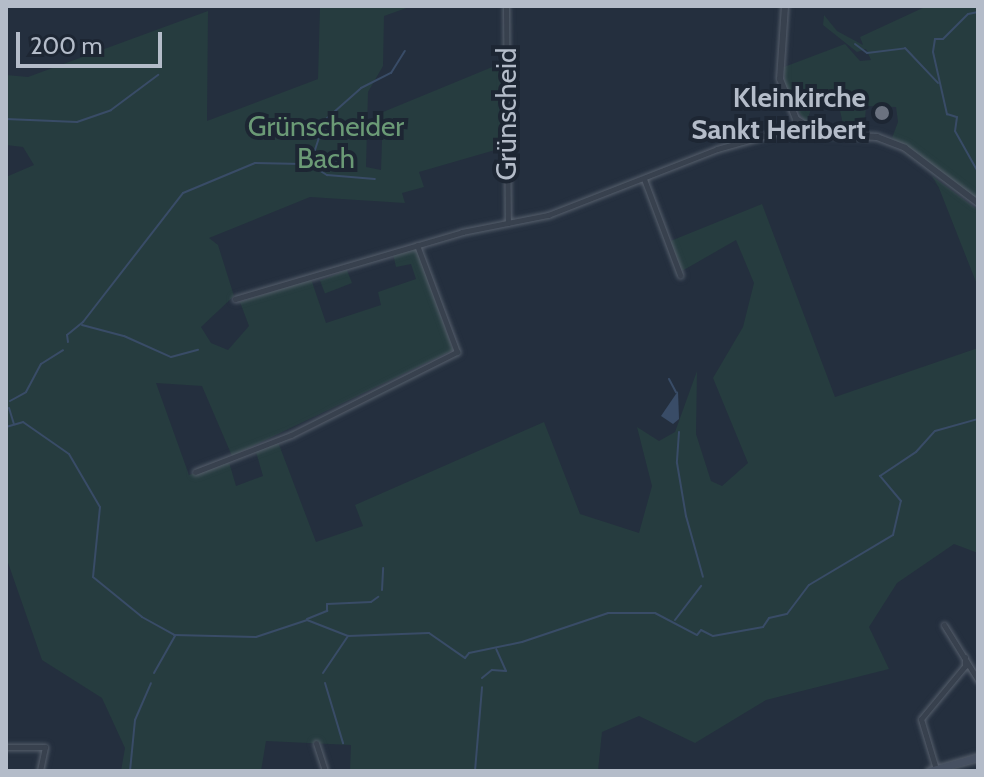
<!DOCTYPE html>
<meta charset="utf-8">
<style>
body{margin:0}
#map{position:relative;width:984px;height:777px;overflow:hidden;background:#242f3e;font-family:Cabin,sans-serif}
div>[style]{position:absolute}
.green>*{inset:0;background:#263c3f;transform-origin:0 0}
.water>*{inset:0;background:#394c67}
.stream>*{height:2px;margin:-1px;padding:0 1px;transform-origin:1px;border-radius:1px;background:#394c67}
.roads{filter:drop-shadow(0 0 2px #565f6c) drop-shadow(0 0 2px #565f6c)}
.minor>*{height:5px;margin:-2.5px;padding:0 2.5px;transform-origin:2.5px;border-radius:2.5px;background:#38414e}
.tertiary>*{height:6px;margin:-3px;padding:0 3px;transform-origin:3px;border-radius:3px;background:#38414e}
.secondary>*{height:7px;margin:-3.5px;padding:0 3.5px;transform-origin:3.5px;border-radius:3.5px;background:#465061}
.dots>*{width:22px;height:22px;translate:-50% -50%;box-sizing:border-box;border:4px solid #1d2633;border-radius:50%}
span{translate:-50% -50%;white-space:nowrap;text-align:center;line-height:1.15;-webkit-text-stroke:8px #1d2633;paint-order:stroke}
.poi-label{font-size:28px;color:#b4bcc9;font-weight:700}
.right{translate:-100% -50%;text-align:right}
.street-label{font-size:28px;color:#b4bcc9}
.park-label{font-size:28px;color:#6b9a76}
.frame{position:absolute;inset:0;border:8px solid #b4bcc9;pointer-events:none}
.scale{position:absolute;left:16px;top:32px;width:146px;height:36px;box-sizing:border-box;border:4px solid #b4bcc9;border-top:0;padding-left:10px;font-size:24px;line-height:28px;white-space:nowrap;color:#b4bcc9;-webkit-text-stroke:6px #1d2633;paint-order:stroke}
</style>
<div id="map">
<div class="green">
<div style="clip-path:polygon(320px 6px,412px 6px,384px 16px,383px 66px,368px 92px,366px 167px,381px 170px,383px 112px,502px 63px,502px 148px,419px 172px,424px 187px,402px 193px,405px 203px,310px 197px,209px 238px,218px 245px,234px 296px,201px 327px,211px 343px,228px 350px,249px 326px,240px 302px,311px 279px,326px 323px,381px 305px,378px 292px,416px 279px,411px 264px,396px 267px,393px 254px,416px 247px,453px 350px,232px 456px,202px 386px,156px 383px,189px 475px,229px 462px,236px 486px,263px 476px,256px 452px,278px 442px,316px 542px,363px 526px,355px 505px,544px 422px,580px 514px,639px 533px,652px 486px,637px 427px,659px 441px,675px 432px,697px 371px,696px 434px,711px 481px,722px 486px,748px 463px,713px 378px,743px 327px,754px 283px,736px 240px,682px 271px,668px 242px,762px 204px,835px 397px,978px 348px,978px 553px,954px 544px,897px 583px,869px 627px,889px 669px,766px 700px,695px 743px,639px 716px,602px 732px,598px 771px,350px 771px,351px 745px,266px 741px,261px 771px,121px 771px,125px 748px,102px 698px,42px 660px,6px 557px,6px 177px,34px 165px,23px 147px,6px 145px,6px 75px,28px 77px,208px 11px,207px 121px,318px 79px)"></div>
<div style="clip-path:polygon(927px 6px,978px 6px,978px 200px,892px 138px,898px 122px,896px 107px,866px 106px,864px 132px,845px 133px,839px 106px,812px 106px,806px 124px,785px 88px,784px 67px,845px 44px,860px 61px,871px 60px,866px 49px,857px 52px,823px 25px,824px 15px,837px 31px,863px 45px,860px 37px)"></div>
<div style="clip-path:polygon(932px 176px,978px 210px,978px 287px,939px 188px)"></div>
<div style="left:347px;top:270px;width:14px;height:29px;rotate:69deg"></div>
</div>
<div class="water">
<div style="clip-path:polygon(678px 391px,679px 419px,673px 424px,661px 416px)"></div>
</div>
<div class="stream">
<div style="left:978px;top:12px;width:10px;rotate:169deg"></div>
<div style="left:968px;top:14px;width:35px;rotate:135deg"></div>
<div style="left:943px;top:39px;width:8px;rotate:180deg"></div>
<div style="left:935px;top:39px;width:13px;rotate:99deg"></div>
<div style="left:933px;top:52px;width:64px;rotate:77.3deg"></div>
<div style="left:947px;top:114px;width:10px;rotate:17deg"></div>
<div style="left:957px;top:117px;width:14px;rotate:98deg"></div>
<div style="left:955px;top:131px;width:47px;rotate:60.7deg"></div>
<div style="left:855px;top:44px;width:15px;rotate:37deg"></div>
<div style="left:867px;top:53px;width:38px;rotate:-7deg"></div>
<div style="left:905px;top:48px;width:48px;rotate:46.7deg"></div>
<div style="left:6px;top:119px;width:71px;rotate:2.4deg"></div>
<div style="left:77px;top:122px;width:36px;rotate:-19deg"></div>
<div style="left:111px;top:110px;width:59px;rotate:-36.7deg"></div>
<div style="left:306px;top:162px;width:25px;rotate:32deg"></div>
<div style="left:327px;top:175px;width:48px;rotate:4.8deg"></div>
<div style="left:82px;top:325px;width:43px;rotate:14.7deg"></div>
<div style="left:124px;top:336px;width:51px;rotate:24.1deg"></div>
<div style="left:171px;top:357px;width:28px;rotate:-15deg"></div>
<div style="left:68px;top:342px;width:7px;rotate:-98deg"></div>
<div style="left:67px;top:335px;width:21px;rotate:-39deg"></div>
<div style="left:83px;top:322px;width:163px;rotate:-52.2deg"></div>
<div style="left:183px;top:193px;width:78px;rotate:-22.6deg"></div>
<div style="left:255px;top:163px;width:48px;rotate:1.2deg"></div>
<div style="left:303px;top:164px;width:16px;rotate:-45deg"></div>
<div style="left:314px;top:153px;width:35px;rotate:-72deg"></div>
<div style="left:325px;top:120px;width:48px;rotate:-41.6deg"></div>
<div style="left:361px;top:88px;width:34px;rotate:-27deg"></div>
<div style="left:391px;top:73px;width:26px;rotate:-58deg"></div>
<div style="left:669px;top:379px;width:15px;rotate:62deg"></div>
<div style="left:10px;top:401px;width:18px;rotate:-29deg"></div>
<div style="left:26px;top:392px;width:32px;rotate:-62deg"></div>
<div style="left:41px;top:364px;width:26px;rotate:-32deg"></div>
<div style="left:9px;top:408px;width:17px;rotate:73deg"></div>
<div style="left:6px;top:427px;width:18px;rotate:-16deg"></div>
<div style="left:23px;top:422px;width:56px;rotate:34.8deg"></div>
<div style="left:69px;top:454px;width:61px;rotate:59.7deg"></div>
<div style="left:100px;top:507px;width:70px;rotate:95.7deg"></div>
<div style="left:93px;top:577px;width:63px;rotate:39.2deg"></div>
<div style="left:142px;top:617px;width:37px;rotate:29deg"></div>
<div style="left:174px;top:635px;width:82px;rotate:1.4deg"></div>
<div style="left:256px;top:637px;width:54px;rotate:-18.4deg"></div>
<div style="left:307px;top:620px;width:44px;rotate:21.3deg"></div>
<div style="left:348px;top:636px;width:81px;rotate:-2.1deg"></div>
<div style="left:429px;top:633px;width:44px;rotate:34.8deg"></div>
<div style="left:465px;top:658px;width:6px;rotate:-51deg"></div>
<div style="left:469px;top:653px;width:54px;rotate:-11.7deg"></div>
<div style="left:522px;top:642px;width:91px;rotate:-18.6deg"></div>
<div style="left:608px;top:613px;width:47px"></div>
<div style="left:655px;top:613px;width:47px;rotate:27.6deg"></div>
<div style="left:697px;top:635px;width:6px;rotate:-51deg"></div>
<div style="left:701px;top:630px;width:13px;rotate:27deg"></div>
<div style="left:713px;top:636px;width:51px;rotate:-10.2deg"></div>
<div style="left:763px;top:627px;width:11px;rotate:-56deg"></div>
<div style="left:769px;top:618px;width:18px;rotate:-13deg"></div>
<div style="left:787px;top:614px;width:36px;rotate:-53deg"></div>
<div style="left:809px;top:585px;width:98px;rotate:-30.8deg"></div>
<div style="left:893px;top:535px;width:35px;rotate:-77deg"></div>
<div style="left:901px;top:501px;width:33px;rotate:-130deg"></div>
<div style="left:880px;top:476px;width:43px;rotate:-33.7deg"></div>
<div style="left:916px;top:452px;width:28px;rotate:-48deg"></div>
<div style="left:935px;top:431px;width:45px;rotate:-15.6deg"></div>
<div style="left:679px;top:432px;width:31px;rotate:94deg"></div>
<div style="left:677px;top:463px;width:54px;rotate:80.4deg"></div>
<div style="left:686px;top:516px;width:63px;rotate:74.4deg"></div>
<div style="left:382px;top:590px;width:22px;rotate:-87deg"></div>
<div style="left:307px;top:619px;width:22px;rotate:-22deg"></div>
<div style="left:327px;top:611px;width:7px;rotate:-90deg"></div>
<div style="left:327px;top:604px;width:44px;rotate:-2.6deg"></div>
<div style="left:371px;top:602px;width:9px;rotate:-36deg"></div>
<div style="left:675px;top:620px;width:43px;rotate:-52.6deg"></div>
<div style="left:154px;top:673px;width:43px;rotate:-60.4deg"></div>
<div style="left:323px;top:673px;width:45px;rotate:-56deg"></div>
<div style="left:482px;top:678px;width:13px;rotate:-39deg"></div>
<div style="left:492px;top:670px;width:14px;rotate:4deg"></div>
<div style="left:506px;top:671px;width:24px;rotate:-114deg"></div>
<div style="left:325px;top:683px;width:63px;rotate:73.3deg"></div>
<div style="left:130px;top:771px;width:51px;rotate:-84.4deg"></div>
<div style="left:135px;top:720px;width:40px;rotate:-66.6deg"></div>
<div style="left:475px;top:771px;width:84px;rotate:-85.2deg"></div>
</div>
<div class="roads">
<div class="minor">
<div style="left:506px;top:6px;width:217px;rotate:89.5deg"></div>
<div style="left:644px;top:179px;width:103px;rotate:69.4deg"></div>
<div style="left:235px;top:299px;width:237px;rotate:-16.4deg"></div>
<div style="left:462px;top:232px;width:88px;rotate:-11.2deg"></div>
<div style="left:548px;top:215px;width:181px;rotate:-21.3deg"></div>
<div style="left:717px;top:149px;width:89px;rotate:-15.6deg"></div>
<div style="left:195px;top:472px;width:103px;rotate:-21.1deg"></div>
<div style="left:291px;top:435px;width:186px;rotate:-26.6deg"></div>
<div style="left:457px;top:352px;width:114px;rotate:-110.5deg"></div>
<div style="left:944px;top:625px;width:65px;rotate:58.3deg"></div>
<div style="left:316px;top:743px;width:29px;rotate:72deg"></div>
<div style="left:6px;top:747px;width:39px"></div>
<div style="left:45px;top:747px;width:25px;rotate:102deg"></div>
<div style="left:936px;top:769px;width:52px;rotate:-106.7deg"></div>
<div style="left:921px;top:719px;width:69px;rotate:-50.3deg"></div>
<div style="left:965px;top:666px;width:9px;rotate:-90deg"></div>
</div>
<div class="tertiary">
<div style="left:785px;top:6px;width:73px;rotate:93.9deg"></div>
<div style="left:780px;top:79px;width:43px;rotate:68.2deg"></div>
<div style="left:796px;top:119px;width:28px;rotate:32deg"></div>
<div style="left:820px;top:134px;width:57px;rotate:3deg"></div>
<div style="left:877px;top:137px;width:30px;rotate:21deg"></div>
<div style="left:905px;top:148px;width:91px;rotate:37deg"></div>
</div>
<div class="secondary">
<div style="left:929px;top:771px;width:51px;rotate:-15.9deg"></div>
</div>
</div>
<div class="dots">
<div style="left:882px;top:113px;background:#6b7280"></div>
</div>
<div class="poi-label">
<span class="right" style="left:866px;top:113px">Kleinkirche<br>Sankt Heribert</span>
</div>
<div class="street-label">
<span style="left:506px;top:114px;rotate:-90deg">Grünscheid</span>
</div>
<div class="park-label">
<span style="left:326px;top:142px">Grünscheider<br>Bach</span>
</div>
<div class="frame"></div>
<div class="scale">200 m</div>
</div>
